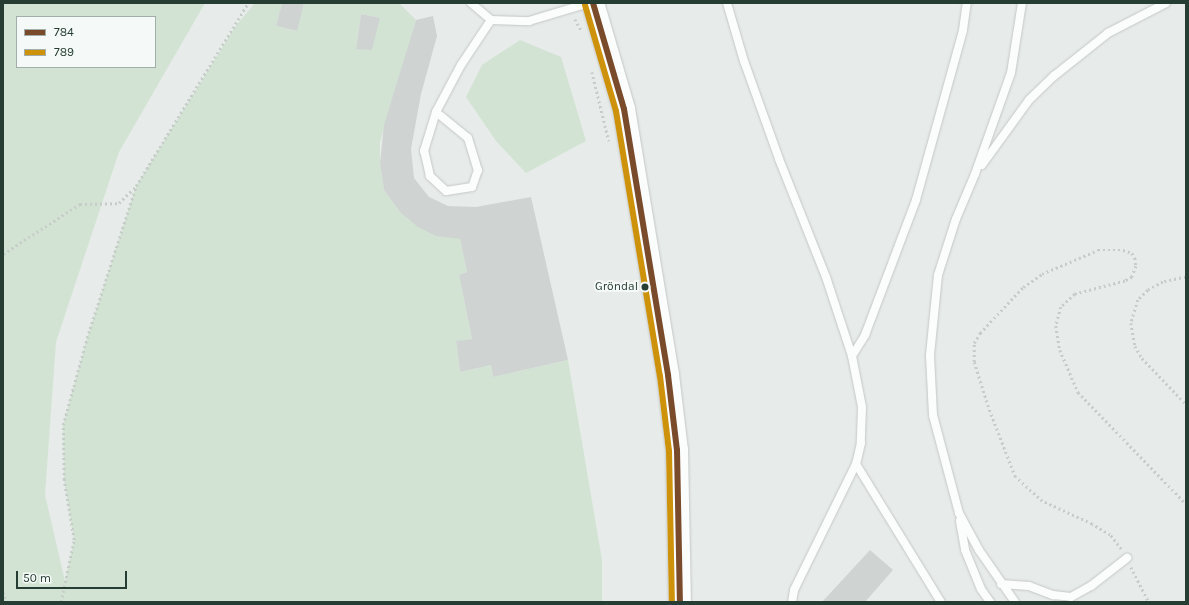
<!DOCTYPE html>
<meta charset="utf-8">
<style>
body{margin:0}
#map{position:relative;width:1189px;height:605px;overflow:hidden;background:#e7ebe9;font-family:Karla,sans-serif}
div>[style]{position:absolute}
.green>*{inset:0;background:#d2e3d4}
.building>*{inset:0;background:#cfd4d2}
.path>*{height:2.5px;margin-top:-1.25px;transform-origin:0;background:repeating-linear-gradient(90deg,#c6cdc9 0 2px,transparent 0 5px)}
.roads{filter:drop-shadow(0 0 1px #c4c8c6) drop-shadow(0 0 1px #c4c8c6)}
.lane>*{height:8px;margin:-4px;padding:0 4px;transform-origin:4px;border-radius:4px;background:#fbfcfc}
.secondary>*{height:22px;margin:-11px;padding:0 11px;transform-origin:11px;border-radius:11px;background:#fbfcfc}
.bus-1>*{height:6px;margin:-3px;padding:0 3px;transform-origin:3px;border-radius:3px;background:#7a4b2a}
.bus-2>*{height:6px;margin:-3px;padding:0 3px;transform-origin:3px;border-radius:3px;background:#cd910a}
.dots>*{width:11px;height:11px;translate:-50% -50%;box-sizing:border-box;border:2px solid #f5f9f7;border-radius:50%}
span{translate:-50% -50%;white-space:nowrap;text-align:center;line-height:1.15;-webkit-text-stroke:4px #f5f9f7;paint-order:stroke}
.bus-label{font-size:12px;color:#253d33}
.right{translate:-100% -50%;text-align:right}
.frame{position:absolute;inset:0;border:4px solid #253d33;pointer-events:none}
.legend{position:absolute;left:16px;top:16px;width:140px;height:52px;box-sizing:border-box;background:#f5f9f7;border:1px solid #a2aea9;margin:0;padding:5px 7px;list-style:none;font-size:12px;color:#253d33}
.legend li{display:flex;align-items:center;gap:8px;height:20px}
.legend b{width:20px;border:1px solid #a2aea9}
.scale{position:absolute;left:16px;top:571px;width:111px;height:18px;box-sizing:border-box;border:2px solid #253d33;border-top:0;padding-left:5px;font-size:12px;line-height:14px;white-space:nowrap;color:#253d33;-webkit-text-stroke:3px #f5f9f7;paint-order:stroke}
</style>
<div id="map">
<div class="green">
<div style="clip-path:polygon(evenodd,3px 3px,205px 3px,119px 152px,56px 342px,45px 495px,65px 581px,74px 540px,64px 480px,63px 425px,87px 338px,136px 186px,235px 27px,255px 3px,282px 3px,276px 26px,296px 31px,304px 3px,399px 3px,416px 20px,380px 142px,380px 163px,384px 190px,400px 212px,460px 239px,467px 272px,459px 275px,472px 339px,456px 342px,460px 372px,491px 365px,493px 377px,568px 360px,602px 560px,602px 602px,3px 602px,3px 3px,361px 14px,379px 18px,372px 49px,356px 48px,361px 14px,3px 3px,17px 17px,155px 17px,155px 67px,17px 67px,17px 17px)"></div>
<div style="clip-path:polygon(520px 40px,561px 57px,586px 141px,526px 173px,496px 141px,466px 97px,482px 65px)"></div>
</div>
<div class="building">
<div style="clip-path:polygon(282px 3px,304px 3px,297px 31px,276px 26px)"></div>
<div style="clip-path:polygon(361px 14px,380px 18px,372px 50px,356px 49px)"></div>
<div style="clip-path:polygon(433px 16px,437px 36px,421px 94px,411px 149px,414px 178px,429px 197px,448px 206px,476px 207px,531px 197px,568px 360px,493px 377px,491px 365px,460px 372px,456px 341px,472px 339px,459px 275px,467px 272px,460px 239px,436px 236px,418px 227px,400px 212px,384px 190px,380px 163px,384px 125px,416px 20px)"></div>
<div style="clip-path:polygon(870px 550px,893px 570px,865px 602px,822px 602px)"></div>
</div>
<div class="path">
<div style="left:575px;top:19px;width:13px;rotate:61deg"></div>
<div style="left:592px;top:72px;width:71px;rotate:76.2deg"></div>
<div style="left:3px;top:254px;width:92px;rotate:-33deg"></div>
<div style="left:80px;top:204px;width:39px;rotate:-1deg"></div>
<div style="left:119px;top:203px;width:24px;rotate:-45deg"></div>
<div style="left:136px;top:186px;width:215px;rotate:-58.5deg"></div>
<div style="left:1186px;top:277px;width:24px;rotate:168deg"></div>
<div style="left:1163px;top:282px;width:17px;rotate:152deg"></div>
<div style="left:1148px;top:290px;width:14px;rotate:135deg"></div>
<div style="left:1138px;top:300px;width:24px;rotate:107deg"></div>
<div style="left:1131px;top:323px;width:23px;rotate:80deg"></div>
<div style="left:1135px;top:346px;width:14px;rotate:60deg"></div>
<div style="left:1142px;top:358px;width:64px;rotate:46.3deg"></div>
<div style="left:1121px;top:549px;width:18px;rotate:-128deg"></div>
<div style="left:1110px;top:535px;width:21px;rotate:-149deg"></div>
<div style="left:1092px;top:524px;width:55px;rotate:-155.3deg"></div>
<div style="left:1042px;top:501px;width:36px;rotate:-138deg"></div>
<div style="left:1015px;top:477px;width:75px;rotate:-111.1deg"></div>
<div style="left:988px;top:407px;width:47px;rotate:-107.3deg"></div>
<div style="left:974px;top:362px;width:19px;rotate:-90deg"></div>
<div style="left:974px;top:343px;width:12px;rotate:-59deg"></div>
<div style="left:980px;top:333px;width:63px;rotate:-46.9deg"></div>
<div style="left:1023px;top:287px;width:23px;rotate:-34deg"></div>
<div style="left:1042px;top:274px;width:61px;rotate:-23.2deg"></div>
<div style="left:1098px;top:250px;width:25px"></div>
<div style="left:1123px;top:250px;width:9px;rotate:18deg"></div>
<div style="left:1132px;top:253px;width:6px;rotate:59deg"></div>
<div style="left:1135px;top:258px;width:8px;rotate:83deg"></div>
<div style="left:1136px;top:266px;width:12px;rotate:110deg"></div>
<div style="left:1132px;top:277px;width:8px;rotate:150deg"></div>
<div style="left:1125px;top:281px;width:52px;rotate:165.4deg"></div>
<div style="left:1075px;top:294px;width:19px;rotate:137deg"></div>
<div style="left:1061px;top:307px;width:20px;rotate:105deg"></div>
<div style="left:1056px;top:326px;width:24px;rotate:81deg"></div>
<div style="left:1060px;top:350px;width:46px;rotate:66.8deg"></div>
<div style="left:1078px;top:392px;width:156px;rotate:46deg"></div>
<div style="left:1131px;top:567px;width:39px;rotate:63deg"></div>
<div style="left:3px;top:592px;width:11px;rotate:68deg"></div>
<div style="left:61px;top:602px;width:63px;rotate:-78.2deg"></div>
<div style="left:74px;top:540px;width:61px;rotate:-99.5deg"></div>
<div style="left:64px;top:480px;width:55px;rotate:-91deg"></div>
<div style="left:63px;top:425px;width:90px;rotate:-74.6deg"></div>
<div style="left:87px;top:338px;width:160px;rotate:-72.1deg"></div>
</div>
<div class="roads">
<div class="lane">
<div style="left:471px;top:3px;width:26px;rotate:40deg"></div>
<div style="left:491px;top:20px;width:38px;rotate:2deg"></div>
<div style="left:529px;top:21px;width:63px;rotate:-16.7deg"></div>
<div style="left:727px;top:3px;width:60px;rotate:73.7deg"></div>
<div style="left:744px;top:61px;width:104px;rotate:70.3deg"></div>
<div style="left:779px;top:159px;width:127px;rotate:68.3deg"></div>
<div style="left:826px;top:277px;width:83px;rotate:71.8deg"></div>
<div style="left:852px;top:356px;width:52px;rotate:78.9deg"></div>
<div style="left:862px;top:407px;width:36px;rotate:92deg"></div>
<div style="left:861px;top:443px;width:22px;rotate:103deg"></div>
<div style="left:856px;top:464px;width:140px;rotate:116.2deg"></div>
<div style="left:794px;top:590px;width:12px;rotate:99deg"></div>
<div style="left:436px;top:112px;width:41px;rotate:39.1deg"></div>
<div style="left:468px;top:138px;width:34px;rotate:73deg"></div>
<div style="left:478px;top:170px;width:18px;rotate:109deg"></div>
<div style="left:472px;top:187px;width:26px;rotate:171deg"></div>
<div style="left:446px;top:191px;width:22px;rotate:-137deg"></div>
<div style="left:430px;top:176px;width:26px;rotate:-103deg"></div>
<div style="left:424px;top:151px;width:41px;rotate:-72.9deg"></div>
<div style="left:436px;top:112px;width:53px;rotate:-62deg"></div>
<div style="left:461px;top:65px;width:54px;rotate:-56.3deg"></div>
<div style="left:982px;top:165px;width:80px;rotate:-54.1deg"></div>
<div style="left:1029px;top:100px;width:35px;rotate:-44deg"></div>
<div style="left:1054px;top:76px;width:69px;rotate:-38.5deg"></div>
<div style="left:1108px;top:33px;width:65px;rotate:-27.3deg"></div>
<div style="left:852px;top:356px;width:25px;rotate:-58deg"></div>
<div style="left:865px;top:335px;width:144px;rotate:-69.3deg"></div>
<div style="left:916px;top:200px;width:176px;rotate:-74.5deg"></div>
<div style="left:963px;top:30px;width:27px;rotate:-82deg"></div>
<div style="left:856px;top:464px;width:162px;rotate:58.4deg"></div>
<div style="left:960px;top:521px;width:29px;rotate:80deg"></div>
<div style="left:965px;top:550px;width:42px;rotate:67.7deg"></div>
<div style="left:981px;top:589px;width:16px;rotate:55deg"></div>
<div style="left:1001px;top:584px;width:28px;rotate:4deg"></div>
<div style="left:1029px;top:586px;width:26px;rotate:21deg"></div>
<div style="left:1053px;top:595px;width:18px;rotate:6deg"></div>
<div style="left:1071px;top:597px;width:23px;rotate:-29deg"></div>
<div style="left:1091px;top:586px;width:46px;rotate:-37.9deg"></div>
<div style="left:1015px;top:602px;width:63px;rotate:-124.7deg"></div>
<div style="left:979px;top:550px;width:42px;rotate:-118.4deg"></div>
<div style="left:959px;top:513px;width:101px;rotate:-104.9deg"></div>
<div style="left:933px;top:415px;width:60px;rotate:-92.9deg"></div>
<div style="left:930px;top:355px;width:80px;rotate:-84.3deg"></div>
<div style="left:938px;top:275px;width:59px;rotate:-72.2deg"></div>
<div style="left:956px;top:219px;width:49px;rotate:-67.1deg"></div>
<div style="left:975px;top:174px;width:107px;rotate:-70.4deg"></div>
<div style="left:1011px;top:73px;width:71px;rotate:-81.1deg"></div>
</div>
<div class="secondary">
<div style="left:593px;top:3px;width:110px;rotate:73.7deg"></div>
<div style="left:624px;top:109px;width:270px;rotate:80.6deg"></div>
<div style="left:668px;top:375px;width:76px;rotate:83.2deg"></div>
<div style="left:677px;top:450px;width:152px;rotate:88.9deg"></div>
</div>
</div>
<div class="bus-1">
<div style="left:593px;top:3px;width:110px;rotate:73.7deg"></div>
<div style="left:624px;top:109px;width:270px;rotate:80.6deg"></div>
<div style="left:668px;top:375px;width:76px;rotate:83.2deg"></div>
<div style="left:677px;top:450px;width:152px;rotate:88.9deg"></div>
</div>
<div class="bus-2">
<div style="left:585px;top:5px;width:110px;rotate:73.7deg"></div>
<div style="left:616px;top:111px;width:269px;rotate:80.6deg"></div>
<div style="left:660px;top:376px;width:76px;rotate:83.2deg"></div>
<div style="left:669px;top:451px;width:151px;rotate:88.9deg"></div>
</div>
<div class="dots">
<div style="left:645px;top:287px;background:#253d33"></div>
</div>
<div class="bus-label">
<span class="right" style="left:638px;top:287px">Gröndal</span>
</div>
<div class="frame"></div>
<ul class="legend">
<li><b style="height:5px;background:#7a4b2a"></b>784</li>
<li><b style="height:5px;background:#cd910a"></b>789</li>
</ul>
<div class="scale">50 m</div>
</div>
